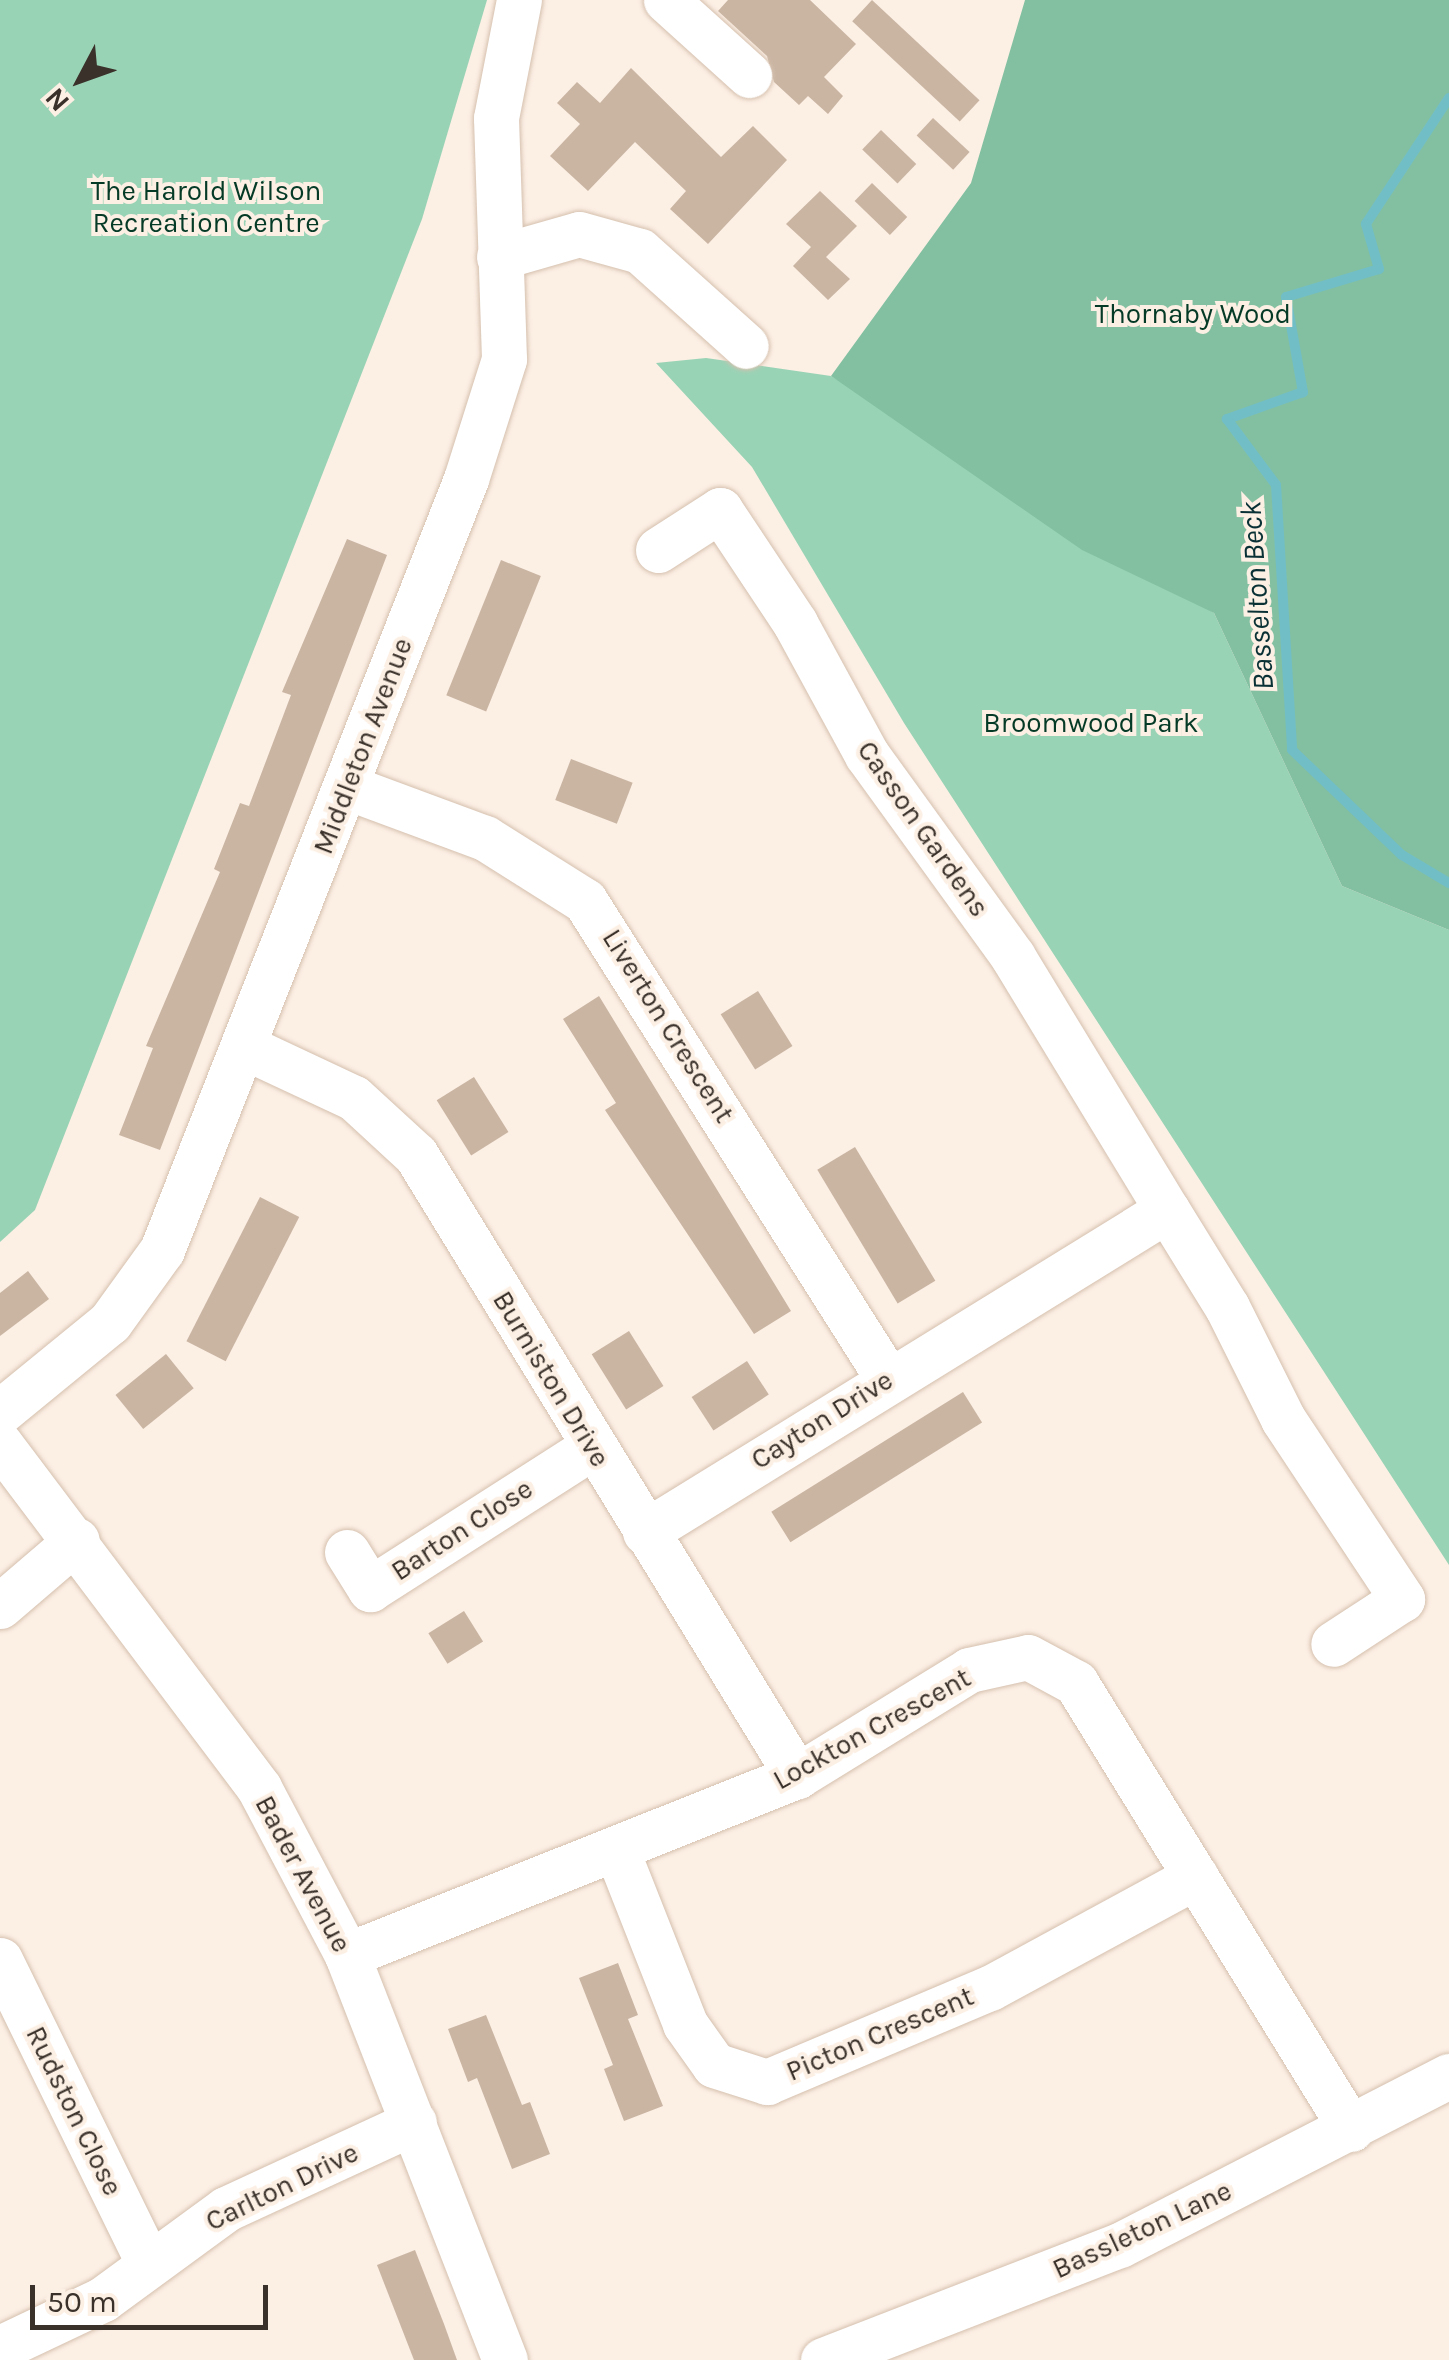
<!DOCTYPE html>
<style>
body{margin:0}
#map{position:relative;width:1449px;height:2360px;overflow:hidden;background:#fcefe4;font-family:Karla,sans-serif}
div>[style]{position:absolute}
.green>*{inset:0;background:#99d3b6}
.forest>*{inset:0;background:#83c0a2}
.stream>*{height:10px;margin:-5px;padding:0 5px;transform-origin:5px;border-radius:5px;background:#71bec6}
.building>*{inset:0;background:#cab5a3;transform-origin:0 0}
.roads{filter:drop-shadow(0 0 2px #d5c0ae) drop-shadow(0 0 2px #d5c0ae)}
.minor>*{height:45px;margin:-22.5px;padding:0 22.5px;transform-origin:22.5px;border-radius:22.5px;background:#fff}
span{translate:-50% -50%;white-space:nowrap;text-align:center;line-height:1.15;-webkit-text-stroke:8px #fcefe4;paint-order:stroke}
.park-label{font-size:28px;color:#043a26}
.street-label{font-size:28px;color:#39312a}
.water-label{font-size:30px;color:#093135;font-style:italic}
.north{position:absolute;left:30px;top:30px;width:100px;height:100px;-webkit-text-stroke:8px #fcefe4;paint-order:stroke;rotate:229deg;font-size:28px;font-weight:700;line-height:40px;text-align:center;color:#39312a}
.north::after{content:'';display:block;margin:auto;width:35px;height:45px;background:#39312a;clip-path:polygon(50% 0,100% 100%,50% 72%,0 100%)}
.scale{position:absolute;left:30px;top:2285px;width:238px;height:45px;box-sizing:border-box;border:5px solid #39312a;border-top:0;padding-left:12px;font-size:30px;line-height:35px;white-space:nowrap;color:#39312a;-webkit-text-stroke:8px #fcefe4;paint-order:stroke}
</style>
<div id="map">
<div class="green">
<div style="clip-path:polygon(0 0,487px 0,422px 219px,35px 1210px,0 1242px)"></div>
<div style="clip-path:polygon(706px 358px,831px 376px,1105px 540px,1214px 613px,1342px 886px,1449px 930px,1449px 1565px,904px 723px,752px 467px,656px 363px)"></div>
</div>
<div class="forest">
<div style="clip-path:polygon(1025px 0,1449px 0,1449px 930px,1342px 886px,1214px 613px,1082px 550px,831px 376px,971px 183px)"></div>
</div>
<div class="stream">
<div style="left:1449px;top:98px;width:151px;rotate:123.4deg"></div>
<div style="left:1366px;top:224px;width:47px;rotate:73.9deg"></div>
<div style="left:1379px;top:269px;width:97px;rotate:163.2deg"></div>
<div style="left:1286px;top:297px;width:97px;rotate:79.9deg"></div>
<div style="left:1303px;top:392px;width:81px;rotate:160.4deg"></div>
<div style="left:1227px;top:419px;width:82px;rotate:53.4deg"></div>
<div style="left:1276px;top:485px;width:265px;rotate:86.5deg"></div>
<div style="left:1292px;top:750px;width:152px;rotate:43.7deg"></div>
<div style="left:1402px;top:855px;width:55px;rotate:30.8deg"></div>
</div>
<div class="building">
<div style="clip-path:polygon(728px 0,810px 0,856px 44px,824px 77px,843px 96px,828px 114px,808px 96px,799px 105px,774px 82px,767px 56px,718px 11px)"></div>
<div style="left:872px;top:0;width:147px;height:29px;rotate:43deg"></div>
<div style="clip-path:polygon(631px 68px,721px 157px,753px 126px,787px 160px,708px 244px,670px 209px,686px 191px,635px 142px,588px 191px,550px 156px,580px 124px,557px 103px,577px 82px,600px 103px)"></div>
<div style="left:933px;top:118px;width:50px;height:24px;rotate:43deg"></div>
<div style="left:881px;top:130px;width:49px;height:27px;rotate:44deg"></div>
<div style="left:872px;top:183px;width:49px;height:25px;rotate:44deg"></div>
<div style="clip-path:polygon(820px 191px,857px 226px,826px 257px,850px 279px,828px 300px,793px 266px,811px 247px,786px 224px)"></div>
<div style="clip-path:polygon(347px 539px,387px 555px,160px 1150px,119px 1135px,153px 1048px,146px 1046px,220px 872px,214px 869px,240px 803px,249px 806px,291px 695px,282px 692px)"></div>
<div style="left:501px;top:560px;width:43px;height:146px;rotate:22deg"></div>
<div style="left:571px;top:759px;width:66px;height:44px;rotate:21deg"></div>
<div style="left:758px;top:991px;width:65px;height:44px;rotate:58deg"></div>
<div style="clip-path:polygon(599px 996px,791px 1311px,754px 1334px,605px 1110px,616px 1103px,563px 1019px)"></div>
<div style="left:474px;top:1077px;width:65px;height:44px;rotate:58deg"></div>
<div style="left:855px;top:1147px;width:156px;height:44px;rotate:59deg"></div>
<div style="left:260px;top:1197px;width:44px;height:162px;rotate:27deg"></div>
<div style="clip-path:polygon(28px 1271px,49px 1299px,0 1336px,0 1293px)"></div>
<div style="left:629px;top:1331px;width:65px;height:44px;rotate:58deg"></div>
<div style="left:166px;top:1354px;width:44px;height:65px;rotate:51deg"></div>
<div style="left:747px;top:1361px;width:40px;height:66px;rotate:57deg"></div>
<div style="left:963px;top:1392px;width:36px;height:226px;rotate:58deg"></div>
<div style="left:464px;top:1611px;width:36px;height:42px;rotate:58deg"></div>
<div style="clip-path:polygon(618px 1963px,638px 2015px,628px 2019px,663px 2106px,624px 2121px,604px 2069px,613px 2065px,579px 1978px)"></div>
<div style="clip-path:polygon(486px 2015px,522px 2105px,530px 2102px,550px 2154px,512px 2169px,477px 2078px,468px 2082px,448px 2029px)"></div>
<div style="clip-path:polygon(415px 2250px,444px 2324px,457px 2360px,414px 2360px,377px 2265px)"></div>
</div>
<div class="roads">
<div class="minor">
<div style="left:666px;top:0;width:112px;rotate:42.1deg"></div>
<div style="left:499px;top:257px;width:83px;rotate:-16deg"></div>
<div style="left:579px;top:234px;width:63px;rotate:15.6deg"></div>
<div style="left:640px;top:251px;width:142px;rotate:41.9deg"></div>
<div style="left:658px;top:550px;width:74px;rotate:-32.8deg"></div>
<div style="left:720px;top:510px;width:136px;rotate:56.4deg"></div>
<div style="left:795px;top:623px;width:150px;rotate:61.4deg"></div>
<div style="left:867px;top:755px;width:249px;rotate:54.1deg"></div>
<div style="left:1013px;top:957px;width:296px;rotate:58.7deg"></div>
<div style="left:347px;top:787px;width:147px;rotate:20.3deg"></div>
<div style="left:485px;top:838px;width:118px;rotate:32.2deg"></div>
<div style="left:585px;top:901px;width:566px;rotate:57.63deg"></div>
<div style="left:245px;top:1047px;width:120px;rotate:25.1deg"></div>
<div style="left:354px;top:1098px;width:84px;rotate:42.6deg"></div>
<div style="left:416px;top:1155px;width:729px;rotate:58.47deg"></div>
<div style="left:0;top:1412px;width:142px;rotate:-39.3deg"></div>
<div style="left:110px;top:1322px;width:89px;rotate:-54.2deg"></div>
<div style="left:162px;top:1250px;width:829px;rotate:-68.48deg"></div>
<div style="left:466px;top:479px;width:126px;rotate:-72.4deg"></div>
<div style="left:504px;top:359px;width:241px;rotate:-91.9deg"></div>
<div style="left:496px;top:118px;width:120px;rotate:-79deg"></div>
<div style="left:0;top:1444px;width:431px;rotate:53deg"></div>
<div style="left:259px;top:1788px;width:189px;rotate:62.2deg"></div>
<div style="left:347px;top:1955px;width:435px;rotate:68.7deg"></div>
<div style="left:645px;top:1532px;width:613px;rotate:-31.67deg"></div>
<div style="left:1167px;top:1210px;width:114px;rotate:58.3deg"></div>
<div style="left:1227px;top:1307px;width:125px;rotate:63.4deg"></div>
<div style="left:1283px;top:1419px;width:216px;rotate:56.5deg"></div>
<div style="left:1402px;top:1599px;width:82px;rotate:146.9deg"></div>
<div style="left:347px;top:1552px;width:44px;rotate:58.1deg"></div>
<div style="left:370px;top:1589px;width:264px;rotate:-32.6deg"></div>
<div style="left:0;top:1606px;width:101px;rotate:-40.6deg"></div>
<div style="left:617px;top:1851px;width:186px;rotate:68.5deg"></div>
<div style="left:685px;top:2024px;width:50px;rotate:54.7deg"></div>
<div style="left:714px;top:2065px;width:56px;rotate:17.8deg"></div>
<div style="left:767px;top:2082px;width:242px;rotate:-22.9deg"></div>
<div style="left:990px;top:1988px;width:234px;rotate:-28.5deg"></div>
<div style="left:347px;top:1955px;width:484px;rotate:-21.7deg"></div>
<div style="left:797px;top:1776px;width:202px;rotate:-31.6deg"></div>
<div style="left:969px;top:1670px;width:60px;rotate:-12.4deg"></div>
<div style="left:1028px;top:1657px;width:55px;rotate:28.4deg"></div>
<div style="left:1076px;top:1683px;width:524px;rotate:58.34deg"></div>
<div style="left:0;top:1960px;width:336px;rotate:63.9deg"></div>
<div style="left:0;top:2348px;width:114px;rotate:-25.4deg"></div>
<div style="left:103px;top:2299px;width:152px;rotate:-36.2deg"></div>
<div style="left:226px;top:2209px;width:207px;rotate:-24.8deg"></div>
<div style="left:823px;top:2360px;width:318px;rotate:-21.2deg"></div>
<div style="left:1120px;top:2245px;width:370px;rotate:-27.2deg"></div>
</div>
</div>
<div class="park-label">
<span style="left:206px;top:207px">The Harold Wilson<br>Recreation Centre</span>
<span style="left:1193px;top:314px">Thornaby Wood</span>
<span style="left:1091px;top:723px">Broomwood Park</span>
</div>
<div class="street-label">
<span style="left:363px;top:746px;rotate:-69deg">Middleton Avenue</span>
<span style="left:923px;top:829px;rotate:55deg">Casson Gardens</span>
<span style="left:668px;top:1026px;rotate:58deg">Liverton Crescent</span>
<span style="left:551px;top:1379px;rotate:59deg">Burniston Drive</span>
<span style="left:822px;top:1420px;rotate:-32deg">Cayton Drive</span>
<span style="left:462px;top:1530px;rotate:-33deg">Barton Close</span>
<span style="left:872px;top:1729px;rotate:-29deg">Lockton Crescent</span>
<span style="left:303px;top:1874px;rotate:62deg">Bader Avenue</span>
<span style="left:880px;top:2034px;rotate:-23deg">Picton Crescent</span>
<span style="left:74px;top:2111px;rotate:64deg">Rudston Close</span>
<span style="left:282px;top:2187px;rotate:-26deg">Carlton Drive</span>
<span style="left:1142px;top:2230px;rotate:-25deg">Bassleton Lane</span>
</div>
<div class="water-label">
<span style="left:1257px;top:596px;rotate:-94deg">Basselton Beck</span>
</div>
<div class="north">N</div>
<div class="scale">50 m</div>
</div>
